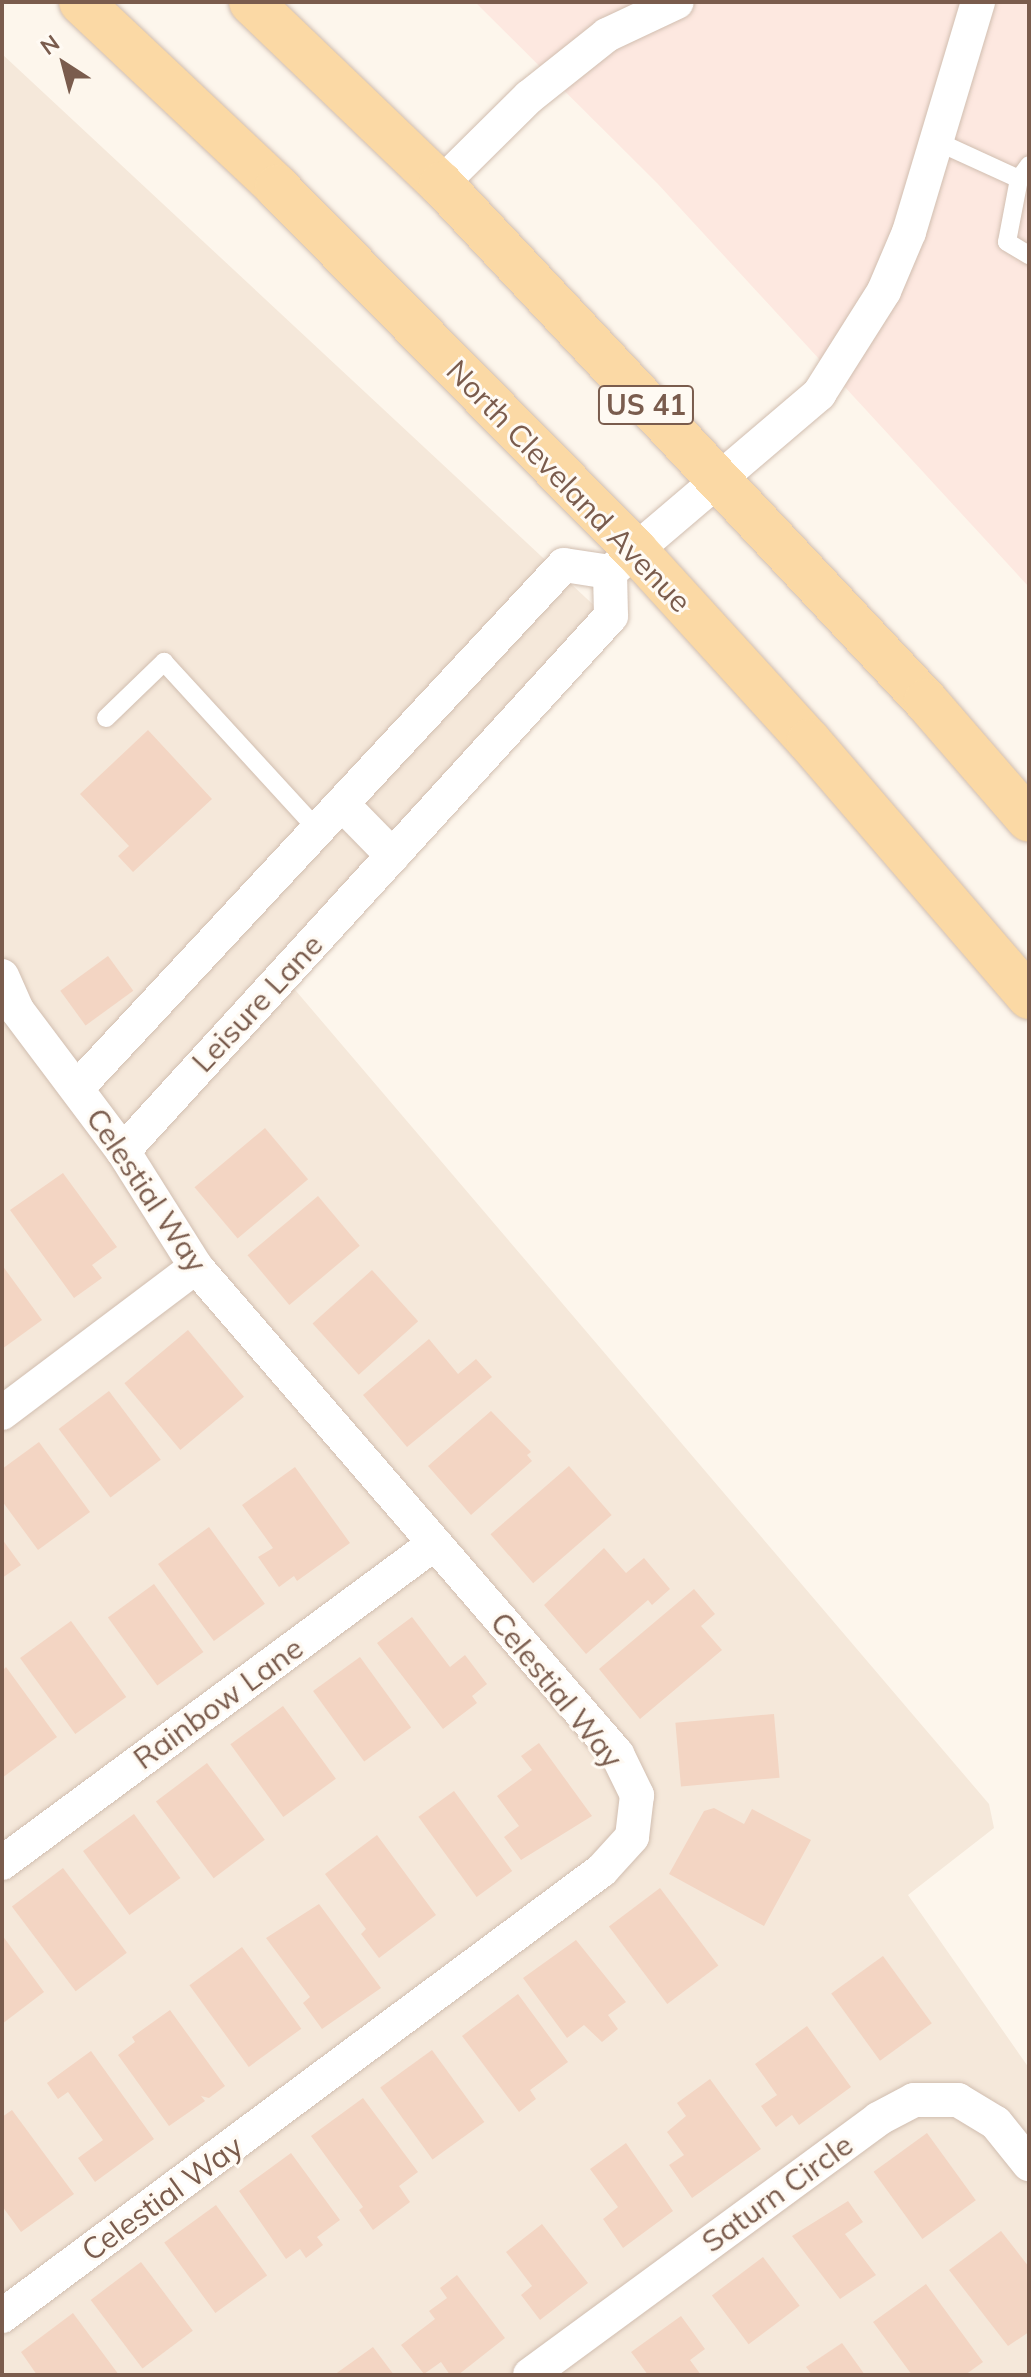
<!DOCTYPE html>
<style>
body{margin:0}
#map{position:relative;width:1031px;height:2377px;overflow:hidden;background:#fdf6ec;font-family:Mulish,sans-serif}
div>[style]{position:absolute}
.residential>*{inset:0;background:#f5e8da}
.commercial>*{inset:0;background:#fde8e0}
.building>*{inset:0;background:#f3d5c3;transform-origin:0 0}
.roads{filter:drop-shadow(0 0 2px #d1beb0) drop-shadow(0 0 2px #d1beb0)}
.lane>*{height:18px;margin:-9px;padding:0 9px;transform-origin:9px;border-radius:9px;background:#fff}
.street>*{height:34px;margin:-17px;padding:0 17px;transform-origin:17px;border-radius:17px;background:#fff}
.primary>*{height:44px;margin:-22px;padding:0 22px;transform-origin:22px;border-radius:22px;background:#fbd9a5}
span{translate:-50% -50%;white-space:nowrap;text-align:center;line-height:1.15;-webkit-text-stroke:6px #fffaf3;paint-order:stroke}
.shield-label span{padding:2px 6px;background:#fffaf3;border:2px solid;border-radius:6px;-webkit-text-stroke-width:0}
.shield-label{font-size:28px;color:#7a5c4d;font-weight:700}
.street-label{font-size:30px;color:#7a5c4d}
.frame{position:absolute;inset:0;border:4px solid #7a5c4d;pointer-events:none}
.north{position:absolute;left:24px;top:24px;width:80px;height:80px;-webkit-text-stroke:6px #fffaf3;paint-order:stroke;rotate:324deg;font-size:22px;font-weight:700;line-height:32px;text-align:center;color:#7a5c4d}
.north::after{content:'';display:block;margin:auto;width:28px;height:36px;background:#7a5c4d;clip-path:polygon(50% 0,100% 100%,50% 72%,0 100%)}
</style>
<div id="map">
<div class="residential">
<div style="clip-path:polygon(2px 54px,600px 611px,279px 971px,989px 1804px,994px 1828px,908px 1895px,1029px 2068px,1029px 2375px,2px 2375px)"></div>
</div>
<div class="commercial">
<div style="clip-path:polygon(475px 2px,1029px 2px,1029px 587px,657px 183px)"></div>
</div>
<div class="building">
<div style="clip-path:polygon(148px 730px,212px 799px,133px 872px,118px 856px,129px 846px,80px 794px)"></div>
<div style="left:108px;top:956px;width:43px;height:59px;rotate:54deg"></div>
<div style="left:265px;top:1128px;width:67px;height:92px;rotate:50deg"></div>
<div style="clip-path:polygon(63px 1173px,117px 1247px,92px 1265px,102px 1278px,74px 1298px,10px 1210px)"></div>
<div style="left:318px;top:1196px;width:65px;height:92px;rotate:50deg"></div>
<div style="clip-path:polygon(2px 1265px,42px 1320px,2px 1349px)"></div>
<div style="left:372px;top:1270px;width:69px;height:80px;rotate:48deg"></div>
<div style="left:188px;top:1330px;width:87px;height:83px;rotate:50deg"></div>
<div style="clip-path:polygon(429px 1339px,458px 1374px,476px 1359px,492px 1377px,407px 1447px,363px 1395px)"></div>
<div style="left:109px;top:1391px;width:86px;height:63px;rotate:53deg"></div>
<div style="clip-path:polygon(491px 1411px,531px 1452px,527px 1455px,532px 1461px,471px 1515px,428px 1466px)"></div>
<div style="clip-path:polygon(39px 1442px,90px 1512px,38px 1550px,2px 1501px,2px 1469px)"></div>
<div style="left:569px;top:1466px;width:65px;height:104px;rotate:49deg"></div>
<div style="clip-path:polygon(295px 1467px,350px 1543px,297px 1581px,294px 1576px,279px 1587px,258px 1557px,273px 1548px,242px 1505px)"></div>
<div style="left:209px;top:1527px;width:95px;height:63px;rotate:54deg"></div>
<div style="clip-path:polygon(2px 1539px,21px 1565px,2px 1578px)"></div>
<div style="clip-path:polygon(604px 1548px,626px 1573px,644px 1558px,670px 1589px,652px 1605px,648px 1600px,586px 1654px,544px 1605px)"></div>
<div style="left:154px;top:1584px;width:84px;height:57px;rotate:54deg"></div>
<div style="clip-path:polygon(694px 1589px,715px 1614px,701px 1626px,722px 1650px,640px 1719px,599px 1669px)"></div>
<div style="clip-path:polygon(412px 1617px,450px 1667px,465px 1655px,487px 1684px,472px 1696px,477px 1703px,443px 1729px,377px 1643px)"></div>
<div style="left:71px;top:1621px;width:94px;height:63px;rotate:54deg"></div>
<div style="left:360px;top:1657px;width:87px;height:58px;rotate:54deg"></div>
<div style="clip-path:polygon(6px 1667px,57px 1737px,2px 1778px,2px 1671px)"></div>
<div style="left:283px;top:1706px;width:90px;height:65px;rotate:54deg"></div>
<div style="left:774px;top:1714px;width:64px;height:99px;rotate:85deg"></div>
<div style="clip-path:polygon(539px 1743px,592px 1816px,521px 1860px,504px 1837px,519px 1826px,497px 1796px,532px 1770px,521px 1756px)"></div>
<div style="left:207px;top:1763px;width:96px;height:64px;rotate:53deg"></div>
<div style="left:454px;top:1791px;width:99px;height:44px;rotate:54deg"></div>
<div style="clip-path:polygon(714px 1808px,744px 1824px,752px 1809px,811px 1840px,764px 1926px,669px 1874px,704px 1811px)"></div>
<div style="left:134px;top:1814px;width:79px;height:63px;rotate:54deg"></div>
<div style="clip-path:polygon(377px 1835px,436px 1915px,379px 1958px,361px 1934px,366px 1929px,325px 1874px)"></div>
<div style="left:63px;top:1868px;width:106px;height:64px;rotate:53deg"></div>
<div style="left:660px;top:1888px;width:97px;height:64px;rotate:53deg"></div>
<div style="clip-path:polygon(319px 1904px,381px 1988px,322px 2029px,303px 2003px,310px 1997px,266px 1938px)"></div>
<div style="clip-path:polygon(2px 1935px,44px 1992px,2px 2024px)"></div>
<div style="clip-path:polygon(576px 1940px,626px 2002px,608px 2015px,618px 2029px,602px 2042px,584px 2025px,567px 2038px,523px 1978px)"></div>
<div style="left:242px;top:1947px;width:101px;height:65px;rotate:54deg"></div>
<div style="left:883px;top:1956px;width:83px;height:64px;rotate:54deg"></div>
<div style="clip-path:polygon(518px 1994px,568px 2062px,530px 2090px,536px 2099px,519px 2112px,462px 2036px)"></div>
<div style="clip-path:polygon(170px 2010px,225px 2086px,209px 2098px,201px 2096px,205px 2101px,169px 2126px,118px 2055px,135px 2042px,132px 2037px)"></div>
<div style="clip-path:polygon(807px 2026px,851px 2087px,799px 2125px,792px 2115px,776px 2127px,761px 2106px,777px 2095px,755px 2064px)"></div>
<div style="left:432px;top:2050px;width:89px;height:64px;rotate:54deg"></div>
<div style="clip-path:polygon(91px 2051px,154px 2139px,95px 2182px,78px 2158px,103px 2140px,68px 2092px,58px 2099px,47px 2083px)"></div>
<div style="clip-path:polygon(710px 2079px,761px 2149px,692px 2198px,669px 2165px,684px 2155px,667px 2132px,686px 2116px,677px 2103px)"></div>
<div style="clip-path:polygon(363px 2098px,418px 2172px,399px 2186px,410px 2202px,373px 2230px,359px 2210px,363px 2207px,311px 2136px)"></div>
<div style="clip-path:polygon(12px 2110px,74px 2194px,21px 2232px,2px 2206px,2px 2117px)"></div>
<div style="left:927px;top:2133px;width:83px;height:66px;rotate:54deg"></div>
<div style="clip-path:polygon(626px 2143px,673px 2211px,623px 2248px,603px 2219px,618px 2207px,590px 2169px)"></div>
<div style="clip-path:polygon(291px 2153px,340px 2220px,317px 2237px,323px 2245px,306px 2258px,300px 2249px,286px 2259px,239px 2191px)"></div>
<div style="clip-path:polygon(848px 2201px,863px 2222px,845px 2234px,876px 2275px,840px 2299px,792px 2236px)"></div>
<div style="left:216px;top:2205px;width:87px;height:64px;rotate:54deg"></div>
<div style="clip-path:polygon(542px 2224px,588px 2283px,540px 2320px,521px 2295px,532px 2286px,506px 2252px)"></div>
<div style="clip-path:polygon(1001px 2231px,1029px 2267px,1029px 2332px,1008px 2346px,949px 2270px)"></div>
<div style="left:763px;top:2257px;width:61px;height:64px;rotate:53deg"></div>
<div style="left:141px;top:2262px;width:86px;height:63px;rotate:53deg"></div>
<div style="clip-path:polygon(457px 2275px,505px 2338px,458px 2375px,450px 2375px,441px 2362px,424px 2374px,401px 2345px,435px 2319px,429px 2311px,447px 2298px,440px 2288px)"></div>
<div style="clip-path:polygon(926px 2284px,983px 2362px,965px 2375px,912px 2375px,873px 2322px)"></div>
<div style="clip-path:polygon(73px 2313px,119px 2375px,37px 2375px,21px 2352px)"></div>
<div style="clip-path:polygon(681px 2316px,705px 2349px,690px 2360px,701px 2375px,648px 2375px,631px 2352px)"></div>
<div style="clip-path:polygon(842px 2343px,865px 2375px,812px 2375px,806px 2367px)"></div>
<div style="clip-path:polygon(373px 2347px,394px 2375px,334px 2375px)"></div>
</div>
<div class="roads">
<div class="lane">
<div style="left:936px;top:141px;width:91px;rotate:24.6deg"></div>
<div style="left:1019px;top:179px;width:17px;rotate:-54deg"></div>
<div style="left:1019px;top:179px;width:64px;rotate:100.8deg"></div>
<div style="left:1007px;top:242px;width:26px;rotate:31deg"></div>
<div style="left:106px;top:718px;width:81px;rotate:-44deg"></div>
<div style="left:164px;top:662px;width:229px;rotate:47.5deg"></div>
</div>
<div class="street">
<div style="left:441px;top:184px;width:124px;rotate:-44.7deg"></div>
<div style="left:529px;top:97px;width:100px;rotate:-38.5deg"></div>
<div style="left:607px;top:35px;width:77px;rotate:-25.2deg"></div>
<div style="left:343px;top:805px;width:71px;rotate:45.6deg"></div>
<div style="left:2px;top:976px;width:37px;rotate:66deg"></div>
<div style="left:17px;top:1010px;width:176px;rotate:53.1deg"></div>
<div style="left:123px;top:1151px;width:137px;rotate:57.8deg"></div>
<div style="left:196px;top:1267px;width:644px;rotate:49.16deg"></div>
<div style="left:617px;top:1754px;width:46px;rotate:64deg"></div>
<div style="left:637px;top:1795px;width:42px;rotate:96.8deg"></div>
<div style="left:632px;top:1837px;width:45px;rotate:132.3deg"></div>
<div style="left:602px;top:1870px;width:748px;rotate:143.38deg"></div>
<div style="left:78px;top:1087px;width:713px;rotate:-47.05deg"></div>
<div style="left:564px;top:565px;width:47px;rotate:8.7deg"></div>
<div style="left:610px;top:572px;width:275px;rotate:-40.4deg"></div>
<div style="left:819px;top:394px;width:122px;rotate:-57.7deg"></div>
<div style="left:884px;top:291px;width:64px;rotate:-67deg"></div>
<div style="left:909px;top:232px;width:240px;rotate:-73.3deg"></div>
<div style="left:123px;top:1151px;width:724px;rotate:-47.63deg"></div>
<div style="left:611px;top:616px;width:44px;rotate:-91.3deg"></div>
<div style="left:2px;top:1413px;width:243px;rotate:-37deg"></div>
<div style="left:2px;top:1863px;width:537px;rotate:-36.44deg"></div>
<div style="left:530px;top:2375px;width:432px;rotate:-36.3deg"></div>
<div style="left:878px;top:2119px;width:41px;rotate:-27.8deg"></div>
<div style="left:914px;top:2100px;width:44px"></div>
<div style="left:958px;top:2100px;width:44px;rotate:31.2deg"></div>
<div style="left:996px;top:2123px;width:53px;rotate:51.2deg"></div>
</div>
<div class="primary">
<div style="left:81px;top:2px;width:270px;rotate:43.3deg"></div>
<div style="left:277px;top:187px;width:511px;rotate:45.4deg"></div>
<div style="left:636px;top:551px;width:257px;rotate:47.7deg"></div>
<div style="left:809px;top:741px;width:338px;rotate:49.3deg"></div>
<div style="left:251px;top:2px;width:263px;rotate:43.8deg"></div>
<div style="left:441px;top:184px;width:709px;rotate:46.83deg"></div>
<div style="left:926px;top:701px;width:157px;rotate:49.1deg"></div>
</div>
</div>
<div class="shield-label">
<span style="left:646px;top:405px">US 41</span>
</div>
<div class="street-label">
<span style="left:569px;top:486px;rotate:46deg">North Cleveland Avenue</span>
<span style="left:257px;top:1003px;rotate:-47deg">Leisure Lane</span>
<span style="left:147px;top:1190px;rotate:56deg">Celestial Way</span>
<span style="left:557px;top:1690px;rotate:51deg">Celestial Way</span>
<span style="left:218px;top:1703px;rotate:-36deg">Rainbow Lane</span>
<span style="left:777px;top:2193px;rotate:-36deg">Saturn Circle</span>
<span style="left:162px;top:2198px;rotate:-36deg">Celestial Way</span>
</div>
<div class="frame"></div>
<div class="north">N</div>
</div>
